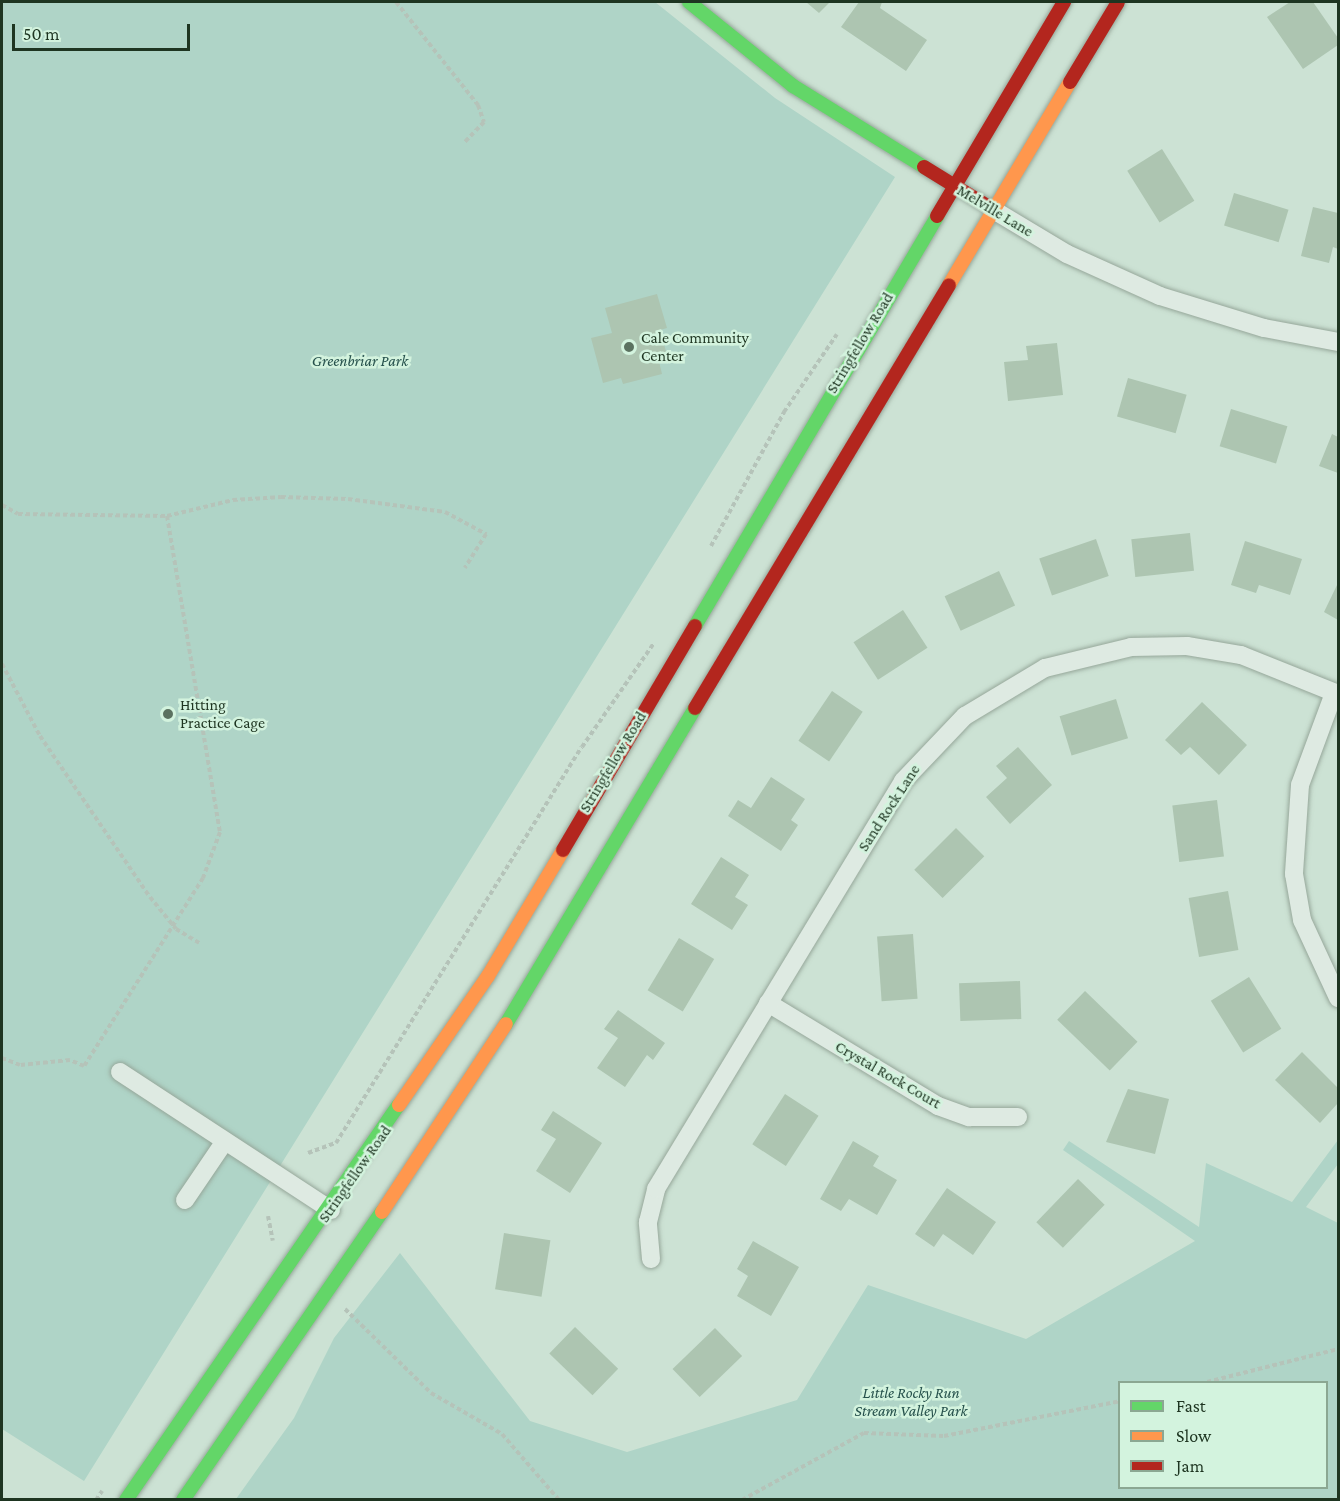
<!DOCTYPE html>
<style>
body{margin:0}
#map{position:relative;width:1340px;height:1501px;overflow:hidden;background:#cce2d4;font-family:"Crimson Pro",serif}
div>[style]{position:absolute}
.green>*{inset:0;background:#afd4c7}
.building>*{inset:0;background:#adc5b1;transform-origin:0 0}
.path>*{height:4px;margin-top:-2px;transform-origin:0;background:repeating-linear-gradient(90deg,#b5c3b9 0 4.5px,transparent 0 7.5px)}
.roads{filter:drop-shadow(0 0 2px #96a79a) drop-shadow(0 0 2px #96a79a)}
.street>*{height:18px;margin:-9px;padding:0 9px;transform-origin:9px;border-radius:9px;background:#deeae2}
.fast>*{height:14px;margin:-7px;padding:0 7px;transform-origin:7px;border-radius:7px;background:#63d668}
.slow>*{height:14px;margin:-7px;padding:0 7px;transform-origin:7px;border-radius:7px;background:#ff974d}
.jam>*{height:14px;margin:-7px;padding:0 7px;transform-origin:7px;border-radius:7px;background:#b3261e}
.dots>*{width:16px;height:16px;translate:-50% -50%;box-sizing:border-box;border:3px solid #d3f3de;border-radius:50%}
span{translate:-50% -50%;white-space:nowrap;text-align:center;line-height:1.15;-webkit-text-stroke:5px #d3f3de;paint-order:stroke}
.street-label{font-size:16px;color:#1e3521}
.poi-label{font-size:16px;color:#1e3521}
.left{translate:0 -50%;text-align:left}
.park-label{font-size:16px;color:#26514c;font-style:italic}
.frame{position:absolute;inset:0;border:3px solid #1e3521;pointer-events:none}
.legend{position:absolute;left:1118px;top:1381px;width:210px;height:108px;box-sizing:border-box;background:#d3f3de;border:2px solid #8ba792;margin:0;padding:8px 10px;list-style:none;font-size:18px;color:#1e3521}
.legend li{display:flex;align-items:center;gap:12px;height:30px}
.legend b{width:30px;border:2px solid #8ba792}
.scale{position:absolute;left:12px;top:24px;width:178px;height:27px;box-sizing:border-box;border:3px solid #1e3521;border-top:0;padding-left:8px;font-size:18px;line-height:21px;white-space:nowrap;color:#1e3521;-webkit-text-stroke:4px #d3f3de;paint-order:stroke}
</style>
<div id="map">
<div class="green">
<div style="clip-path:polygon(2px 2px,655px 2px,775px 98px,895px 177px,84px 1481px,2px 1429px)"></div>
<div style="clip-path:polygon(evenodd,1338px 1140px,1338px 1164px,1306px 1207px,1338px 1223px,1338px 1499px,236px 1499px,294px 1418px,334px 1338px,400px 1253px,530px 1421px,627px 1452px,797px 1400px,868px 1285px,1026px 1339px,1195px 1241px,1063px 1150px,1069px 1141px,1199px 1227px,1206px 1163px,1292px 1202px,1338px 1140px,1326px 1382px,1326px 1488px,1120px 1488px,1120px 1382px,1326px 1382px)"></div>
</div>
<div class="building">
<div style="clip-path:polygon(806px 2px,830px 2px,819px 13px)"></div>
<div style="clip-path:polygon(859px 2px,882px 2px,880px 8px,927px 40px,906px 71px,841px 27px)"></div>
<div style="clip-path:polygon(1290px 2px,1313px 2px,1338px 38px,1338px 45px,1303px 69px,1267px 17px)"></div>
<div style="left:1162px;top:149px;width:61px;height:41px;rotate:58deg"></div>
<div style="left:1234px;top:193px;width:57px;height:34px;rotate:17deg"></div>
<div style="clip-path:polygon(1313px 207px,1338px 213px,1338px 249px,1333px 247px,1329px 263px,1301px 256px)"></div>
<div style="clip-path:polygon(657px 294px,667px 328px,660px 330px,667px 355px,658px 357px,662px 374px,623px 384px,621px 378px,603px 383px,591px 338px,612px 333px,605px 308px)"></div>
<div style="clip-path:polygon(1057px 343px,1063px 395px,1008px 401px,1004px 362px,1028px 360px,1026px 346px)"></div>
<div style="left:1128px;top:378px;width:61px;height:40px;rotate:16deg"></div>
<div style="left:1231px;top:409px;width:59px;height:39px;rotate:17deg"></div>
<div style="clip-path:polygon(1332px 434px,1338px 437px,1338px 473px,1319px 466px)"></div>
<div style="left:1190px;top:533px;width:38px;height:59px;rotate:84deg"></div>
<div style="left:1096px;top:539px;width:39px;height:60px;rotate:71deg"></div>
<div style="clip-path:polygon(1245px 541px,1302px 559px,1290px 595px,1259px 585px,1256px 593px,1231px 585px)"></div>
<div style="left:999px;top:571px;width:38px;height:60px;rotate:65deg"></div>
<div style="clip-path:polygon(1338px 583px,1338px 620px,1324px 612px)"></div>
<div style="left:903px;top:610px;width:45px;height:59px;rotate:57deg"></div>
<div style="left:832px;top:691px;width:37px;height:60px;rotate:34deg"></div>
<div style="left:1116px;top:699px;width:41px;height:59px;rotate:73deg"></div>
<div style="clip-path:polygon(1202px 702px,1247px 745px,1219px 775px,1190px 747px,1181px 755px,1165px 740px)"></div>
<div style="clip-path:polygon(1018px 747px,1052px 785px,1010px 824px,986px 797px,1007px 778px,996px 766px)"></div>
<div style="clip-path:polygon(771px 777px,805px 799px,791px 820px,798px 825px,781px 851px,728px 816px,738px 800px,751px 808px)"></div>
<div style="left:1217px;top:800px;width:57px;height:45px;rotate:83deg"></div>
<div style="left:956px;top:828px;width:40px;height:59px;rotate:45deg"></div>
<div style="clip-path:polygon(721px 857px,749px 875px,735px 897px,748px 905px,732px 930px,691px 904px)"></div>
<div style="left:1228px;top:891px;width:60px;height:40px;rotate:80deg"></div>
<div style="left:913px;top:934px;width:65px;height:36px;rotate:86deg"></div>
<div style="left:679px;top:938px;width:41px;height:61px;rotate:31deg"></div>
<div style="left:1249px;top:977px;width:61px;height:45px;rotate:58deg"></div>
<div style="left:1020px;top:981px;width:38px;height:61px;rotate:88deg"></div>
<div style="left:1085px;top:991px;width:73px;height:40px;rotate:44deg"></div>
<div style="clip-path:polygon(618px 1010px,665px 1043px,653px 1060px,647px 1055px,625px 1087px,597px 1068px,618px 1038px,604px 1029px)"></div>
<div style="clip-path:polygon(1302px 1052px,1338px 1088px,1338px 1103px,1320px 1123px,1275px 1080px)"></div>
<div style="clip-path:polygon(1128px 1089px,1169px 1099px,1155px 1154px,1106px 1142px)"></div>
<div style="left:785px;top:1094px;width:40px;height:60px;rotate:33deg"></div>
<div style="clip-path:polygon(553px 1111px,602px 1143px,570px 1193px,536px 1171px,556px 1139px,541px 1130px)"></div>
<div style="clip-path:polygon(853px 1141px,879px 1156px,873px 1166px,897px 1180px,877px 1215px,849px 1199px,841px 1211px,820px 1199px)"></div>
<div style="left:1078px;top:1179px;width:37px;height:60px;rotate:44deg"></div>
<div style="clip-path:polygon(947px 1188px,996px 1222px,973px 1255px,943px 1234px,934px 1247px,915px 1234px)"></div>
<div style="left:504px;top:1233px;width:47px;height:57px;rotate:9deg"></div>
<div style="clip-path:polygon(753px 1241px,799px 1267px,771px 1316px,737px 1296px,748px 1276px,737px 1269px)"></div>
<div style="left:575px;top:1327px;width:60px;height:37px;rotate:44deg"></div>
<div style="left:715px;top:1328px;width:39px;height:59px;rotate:46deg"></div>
</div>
<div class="path">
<div style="left:396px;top:2px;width:132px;rotate:51.5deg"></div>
<div style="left:478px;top:105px;width:18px;rotate:71deg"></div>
<div style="left:484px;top:122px;width:29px;rotate:134deg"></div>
<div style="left:2px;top:505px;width:18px;rotate:29deg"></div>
<div style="left:18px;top:514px;width:149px;rotate:0.8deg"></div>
<div style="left:167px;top:516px;width:320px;rotate:80.5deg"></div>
<div style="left:220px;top:832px;width:49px;rotate:110.3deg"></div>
<div style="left:203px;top:878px;width:222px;rotate:122.3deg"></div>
<div style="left:84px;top:1066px;width:15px;rotate:-157deg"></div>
<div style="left:70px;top:1060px;width:50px;rotate:174.3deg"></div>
<div style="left:20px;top:1065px;width:19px;rotate:-159deg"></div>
<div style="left:167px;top:516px;width:68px;rotate:-13.6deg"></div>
<div style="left:233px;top:500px;width:48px;rotate:-3.6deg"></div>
<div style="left:281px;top:497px;width:67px;rotate:1.7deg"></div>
<div style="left:348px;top:499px;width:98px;rotate:7.6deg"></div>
<div style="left:445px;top:512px;width:47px;rotate:28.2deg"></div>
<div style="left:486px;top:534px;width:40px;rotate:122deg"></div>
<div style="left:711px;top:546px;width:153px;rotate:-61.4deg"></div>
<div style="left:784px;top:412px;width:94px;rotate:-55.8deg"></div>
<div style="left:2px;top:664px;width:81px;rotate:62.2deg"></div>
<div style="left:40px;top:736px;width:195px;rotate:55.7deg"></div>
<div style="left:150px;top:897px;width:41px;rotate:50.9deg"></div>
<div style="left:176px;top:929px;width:27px;rotate:31deg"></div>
<div style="left:308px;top:1153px;width:30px;rotate:-20deg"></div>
<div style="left:336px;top:1143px;width:466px;rotate:-58.2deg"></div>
<div style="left:582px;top:747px;width:126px;rotate:-55.3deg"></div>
<div style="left:268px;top:1216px;width:25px;rotate:79deg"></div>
<div style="left:345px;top:1309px;width:120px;rotate:44.3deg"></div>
<div style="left:431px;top:1393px;width:82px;rotate:30deg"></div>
<div style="left:502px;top:1434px;width:87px;rotate:49.2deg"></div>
<div style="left:1207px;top:1382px;width:135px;rotate:-14.1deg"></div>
<div style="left:96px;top:1500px;width:11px;rotate:-56deg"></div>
<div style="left:742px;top:1500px;width:139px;rotate:-28.8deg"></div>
<div style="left:864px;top:1433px;width:80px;rotate:2.1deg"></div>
<div style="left:944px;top:1436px;width:179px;rotate:-11.2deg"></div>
</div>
<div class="roads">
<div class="street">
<div style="left:992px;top:209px;width:87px;rotate:31deg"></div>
<div style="left:1067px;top:254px;width:102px;rotate:24.3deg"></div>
<div style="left:1160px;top:296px;width:109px;rotate:17.1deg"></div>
<div style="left:1264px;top:328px;width:75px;rotate:10.7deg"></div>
<div style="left:1334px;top:693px;width:98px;rotate:110.3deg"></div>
<div style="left:1300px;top:785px;width:89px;rotate:93.9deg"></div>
<div style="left:1294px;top:874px;width:47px;rotate:80.1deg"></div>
<div style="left:1302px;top:920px;width:86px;rotate:65.2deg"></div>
<div style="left:768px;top:1003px;width:199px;rotate:31.2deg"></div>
<div style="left:938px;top:1106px;width:33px;rotate:20deg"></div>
<div style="left:969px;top:1117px;width:49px"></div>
<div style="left:120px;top:1072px;width:252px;rotate:33.2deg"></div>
<div style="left:185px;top:1200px;width:71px;rotate:-55.9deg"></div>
<div style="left:651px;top:1259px;width:37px;rotate:-95deg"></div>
<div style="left:648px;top:1222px;width:34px;rotate:-76deg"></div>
<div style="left:656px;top:1189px;width:477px;rotate:-58.8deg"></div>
<div style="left:903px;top:781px;width:90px;rotate:-46.4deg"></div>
<div style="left:965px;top:716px;width:93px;rotate:-31deg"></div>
<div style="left:1045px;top:668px;width:89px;rotate:-13.7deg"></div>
<div style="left:1131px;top:647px;width:56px;rotate:-1deg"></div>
<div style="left:1187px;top:646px;width:55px;rotate:9.5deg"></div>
<div style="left:1241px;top:655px;width:105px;rotate:21.9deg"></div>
</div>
<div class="fast">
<div style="left:689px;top:2px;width:134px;rotate:38.9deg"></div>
<div style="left:793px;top:86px;width:154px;rotate:31.7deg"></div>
<div style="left:695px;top:626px;width:476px;rotate:-59.4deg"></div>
<div style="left:506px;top:1024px;width:368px;rotate:-59.1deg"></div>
<div style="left:126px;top:1500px;width:480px;rotate:-55.4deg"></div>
<div style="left:183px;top:1500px;width:350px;rotate:-55.4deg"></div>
</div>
<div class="slow">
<div style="left:949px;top:285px;width:236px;rotate:-59.2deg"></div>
<div style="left:399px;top:1105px;width:157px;rotate:-55.4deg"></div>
<div style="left:488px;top:976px;width:147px;rotate:-59.2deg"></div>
<div style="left:382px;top:1212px;width:225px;rotate:-56.6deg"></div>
</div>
<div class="jam">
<div style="left:1070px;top:82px;width:93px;rotate:-59deg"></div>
<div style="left:924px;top:167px;width:80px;rotate:31.7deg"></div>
<div style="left:937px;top:216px;width:249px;rotate:-59.3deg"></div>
<div style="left:695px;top:708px;width:493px;rotate:-59deg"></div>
<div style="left:563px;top:850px;width:260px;rotate:-59.5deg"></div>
</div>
</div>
<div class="dots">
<div style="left:629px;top:347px;background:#5b7260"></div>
<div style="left:168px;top:714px;background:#5b7260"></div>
</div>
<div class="street-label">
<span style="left:995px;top:211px;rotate:31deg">Melville Lane</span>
<span style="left:860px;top:343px;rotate:-59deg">Stringfellow Road</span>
<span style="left:613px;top:762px;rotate:-59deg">Stringfellow Road</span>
<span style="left:889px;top:808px;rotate:-57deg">Sand Rock Lane</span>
<span style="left:888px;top:1075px;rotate:30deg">Crystal Rock Court</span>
<span style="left:355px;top:1174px;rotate:-55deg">Stringfellow Road</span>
</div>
<div class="poi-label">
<span class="left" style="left:641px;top:347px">Cale Community<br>Center</span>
<span class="left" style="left:180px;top:714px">Hitting<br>Practice Cage</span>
</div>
<div class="park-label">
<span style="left:360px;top:361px">Greenbriar Park</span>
<span style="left:911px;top:1402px">Little Rocky Run<br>Stream Valley Park</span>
</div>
<div class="frame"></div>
<ul class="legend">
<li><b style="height:8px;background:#63d668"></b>Fast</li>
<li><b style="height:8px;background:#ff974d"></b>Slow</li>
<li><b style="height:8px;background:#b3261e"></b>Jam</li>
</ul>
<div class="scale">50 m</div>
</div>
